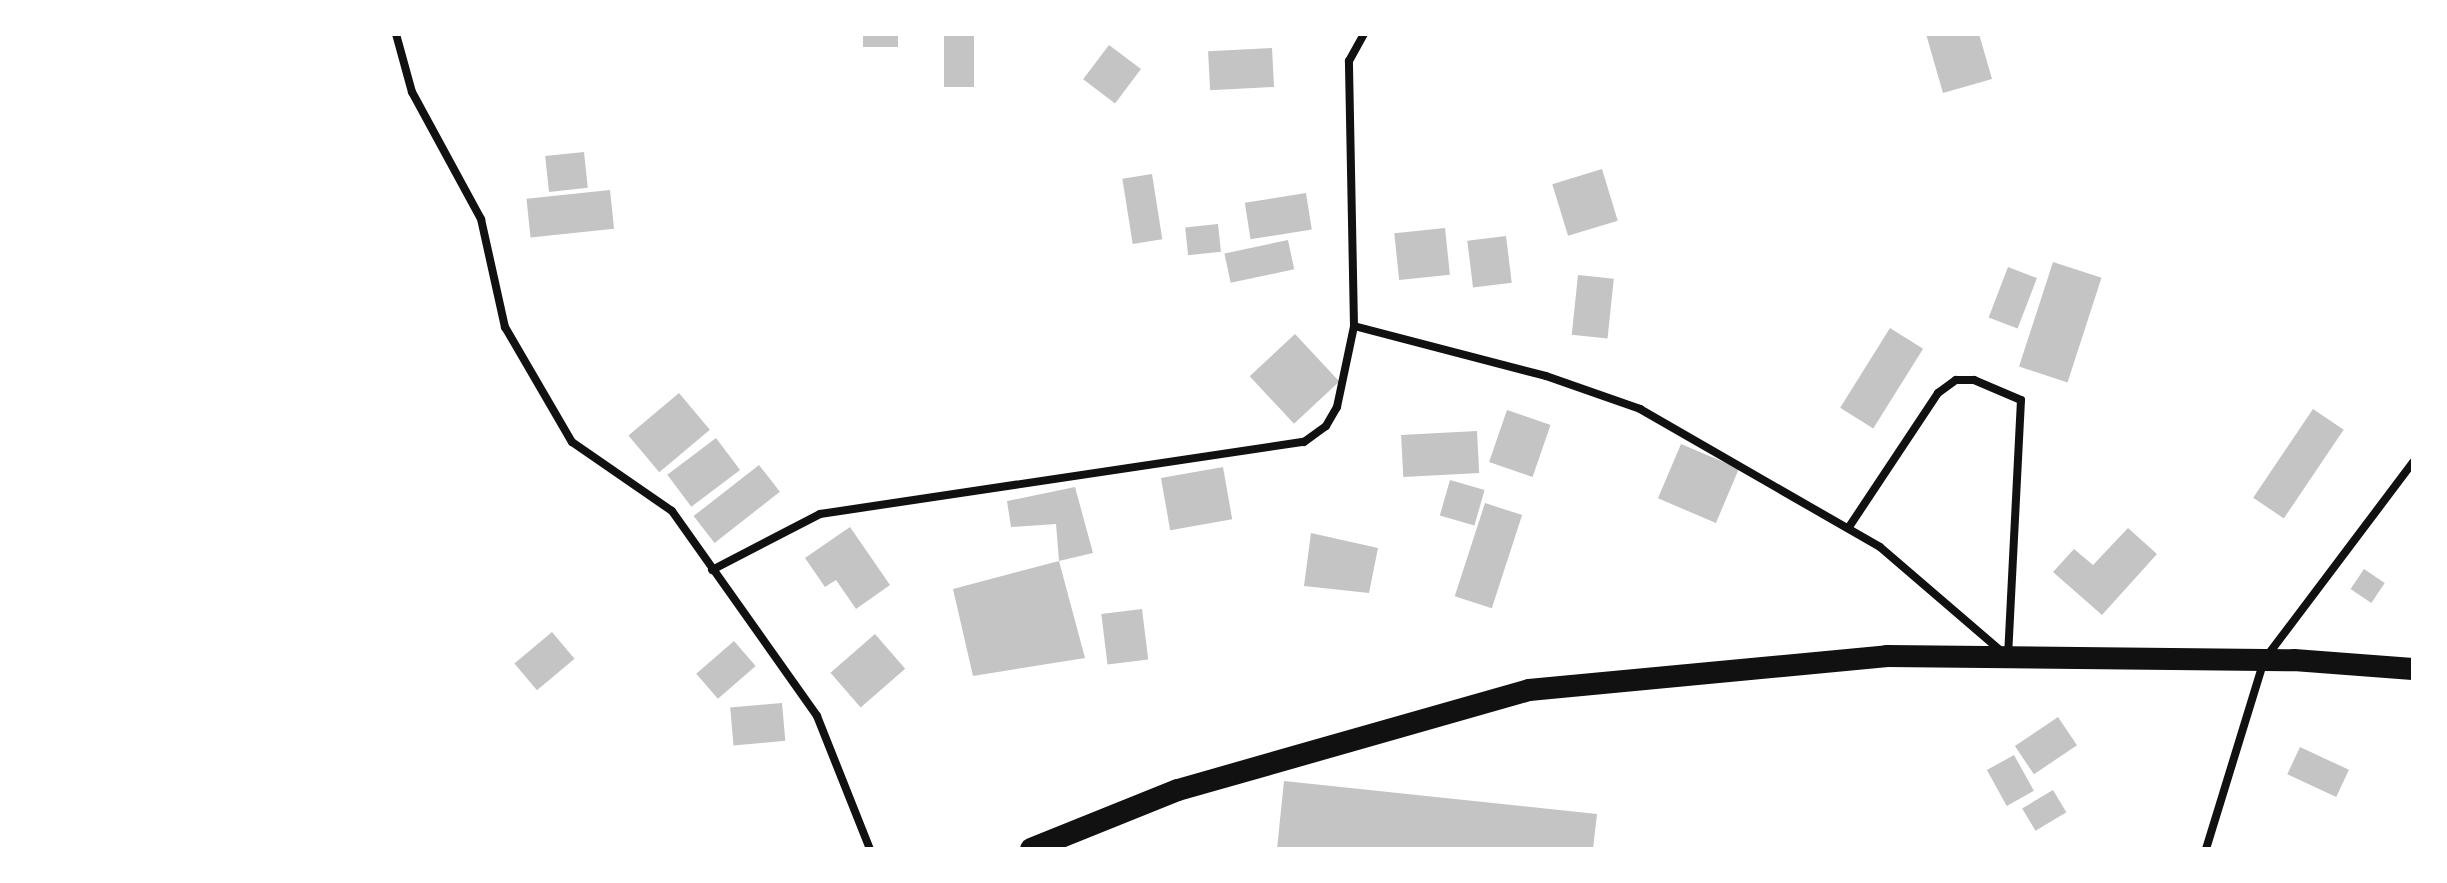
<!DOCTYPE html>
<style>
body{margin:0}
#map{position:relative;width:2447px;height:883px;overflow:hidden;background:#fff;font-family:"Noto Sans",sans-serif}
div>[style]{position:absolute}
.building>*{inset:0;background:#c4c4c4;transform-origin:0 0}
.minor>*{height:8px;margin:-4px;padding:0 4px;transform-origin:4px;border-radius:4px;background:#111}
.trunk>*{height:22px;margin:-11px;padding:0 11px;transform-origin:11px;border-radius:11px;background:#111}
span{translate:-50% -50%;white-space:nowrap;text-align:center;line-height:1.15;-webkit-text-stroke:6px #fff;paint-order:stroke}
.frame{position:absolute;inset:0;border:36px solid #fff;pointer-events:none}
</style>
<div id="map">
<div class="building">
<div style="left:863px;top:34px;width:35px;height:13px"></div>
<div style="left:944px;top:34px;width:30px;height:53px"></div>
<div style="clip-path:polygon(1926px 34px,1979px 34px,1992px 79px,1943px 93px)"></div>
<div style="left:1109px;top:45px;width:40px;height:43px;rotate:37deg"></div>
<div style="left:1272px;top:48px;width:39px;height:64px;rotate:87deg"></div>
<div style="left:584px;top:152px;width:36px;height:39px;rotate:84deg"></div>
<div style="left:1602px;top:169px;width:54px;height:52px;rotate:73deg"></div>
<div style="left:1152px;top:174px;width:66px;height:30px;rotate:81deg"></div>
<div style="left:610px;top:190px;width:39px;height:84px;rotate:84deg"></div>
<div style="left:1306px;top:193px;width:37px;height:62px;rotate:81deg"></div>
<div style="left:1218px;top:224px;width:28px;height:33px;rotate:84deg"></div>
<div style="left:1445px;top:228px;width:47px;height:51px;rotate:84deg"></div>
<div style="left:1506px;top:236px;width:47px;height:39px;rotate:83deg"></div>
<div style="left:1288px;top:240px;width:30px;height:65px;rotate:78deg"></div>
<div style="left:2053px;top:262px;width:51px;height:110px;rotate:18deg"></div>
<div style="left:2008px;top:267px;width:31px;height:54px;rotate:21deg"></div>
<div style="left:1578px;top:275px;width:36px;height:60px;rotate:6deg"></div>
<div style="left:1890px;top:328px;width:39px;height:94px;rotate:32deg"></div>
<div style="left:1295px;top:334px;width:65px;height:62px;rotate:47deg"></div>
<div style="left:679px;top:393px;width:48px;height:66px;rotate:50deg"></div>
<div style="left:2313px;top:409px;width:37px;height:107px;rotate:34deg"></div>
<div style="left:1507px;top:410px;width:46px;height:55px;rotate:19deg"></div>
<div style="left:1477px;top:431px;width:42px;height:76px;rotate:87deg"></div>
<div style="left:716px;top:438px;width:40px;height:61px;rotate:53deg"></div>
<div style="left:1681px;top:444px;width:63px;height:59px;rotate:23deg"></div>
<div style="left:759px;top:465px;width:34px;height:83px;rotate:52deg"></div>
<div style="left:1223px;top:467px;width:53px;height:63px;rotate:80deg"></div>
<div style="left:1450px;top:480px;width:36px;height:37px;rotate:16deg"></div>
<div style="clip-path:polygon(1075px 487px,1093px 553px,1059px 561px,1085px 658px,973px 676px,953px 589px,1059px 561px,1056px 524px,1011px 527px,1007px 501px)"></div>
<div style="left:1485px;top:503px;width:39px;height:98px;rotate:18deg"></div>
<div style="clip-path:polygon(850px 527px,890px 585px,856px 609px,836px 580px,825px 587px,805px 558px)"></div>
<div style="clip-path:polygon(2128px 528px,2157px 554px,2102px 615px,2053px 572px,2074px 549px,2093px 565px)"></div>
<div style="clip-path:polygon(1311px 533px,1378px 548px,1369px 593px,1304px 586px)"></div>
<div style="left:2364px;top:569px;width:25px;height:24px;rotate:34deg"></div>
<div style="left:1142px;top:609px;width:51px;height:41px;rotate:83deg"></div>
<div style="left:552px;top:632px;width:35px;height:49px;rotate:50deg"></div>
<div style="left:875px;top:634px;width:46px;height:59px;rotate:49deg"></div>
<div style="left:734px;top:641px;width:33px;height:50px;rotate:49deg"></div>
<div style="left:782px;top:703px;width:38px;height:52px;rotate:85deg"></div>
<div style="left:2058px;top:717px;width:34px;height:52px;rotate:56deg"></div>
<div style="left:2300px;top:747px;width:54px;height:30px;rotate:25deg"></div>
<div style="left:2014px;top:755px;width:41px;height:31px;rotate:61deg"></div>
<div style="clip-path:polygon(1284px 781px,1597px 814px,1593px 849px,1277px 849px)"></div>
<div style="left:2053px;top:790px;width:26px;height:36px;rotate:59deg"></div>
</div>
<div class="minor">
<div style="left:396px;top:34px;width:60px;rotate:74.6deg"></div>
<div style="left:412px;top:92px;width:145px;rotate:61.5deg"></div>
<div style="left:481px;top:219px;width:111px;rotate:77.5deg"></div>
<div style="left:505px;top:327px;width:133px;rotate:59.8deg"></div>
<div style="left:572px;top:442px;width:121px;rotate:34.6deg"></div>
<div style="left:672px;top:511px;width:251px;rotate:54.7deg"></div>
<div style="left:817px;top:716px;width:143px;rotate:68.3deg"></div>
<div style="left:1354px;top:326px;width:198px;rotate:14.6deg"></div>
<div style="left:1546px;top:376px;width:100px;rotate:19.3deg"></div>
<div style="left:1640px;top:409px;width:277px;rotate:29.9deg"></div>
<div style="left:1880px;top:547px;width:160px;rotate:40.7deg"></div>
<div style="left:1849px;top:527px;width:161px;rotate:-56.4deg"></div>
<div style="left:1938px;top:393px;width:22px;rotate:-36deg"></div>
<div style="left:1956px;top:380px;width:18px"></div>
<div style="left:1974px;top:380px;width:51px;rotate:23.1deg"></div>
<div style="left:2021px;top:400px;width:257px;rotate:92.9deg"></div>
<div style="left:712px;top:570px;width:122px;rotate:-27.4deg"></div>
<div style="left:820px;top:514px;width:489px;rotate:-8.5deg"></div>
<div style="left:1304px;top:442px;width:27px;rotate:-36deg"></div>
<div style="left:1326px;top:426px;width:22px;rotate:-60deg"></div>
<div style="left:1337px;top:407px;width:83px;rotate:-78.1deg"></div>
<div style="left:1354px;top:326px;width:265px;rotate:-91.1deg"></div>
<div style="left:1349px;top:61px;width:31px;rotate:-61deg"></div>
<div style="left:2206px;top:849px;width:198px;rotate:-72.9deg"></div>
<div style="left:2264px;top:660px;width:248px;rotate:-53deg"></div>
</div>
<div class="trunk">
<div style="left:1031px;top:849px;width:158px;rotate:-21.9deg"></div>
<div style="left:1178px;top:790px;width:365px;rotate:-15.9deg"></div>
<div style="left:1529px;top:690px;width:360px;rotate:-5.4deg"></div>
<div style="left:1887px;top:656px;width:407px;rotate:0.6deg"></div>
<div style="left:2294px;top:660px;width:119px;rotate:4.3deg"></div>
</div>
<div class="frame"></div>
</div>
